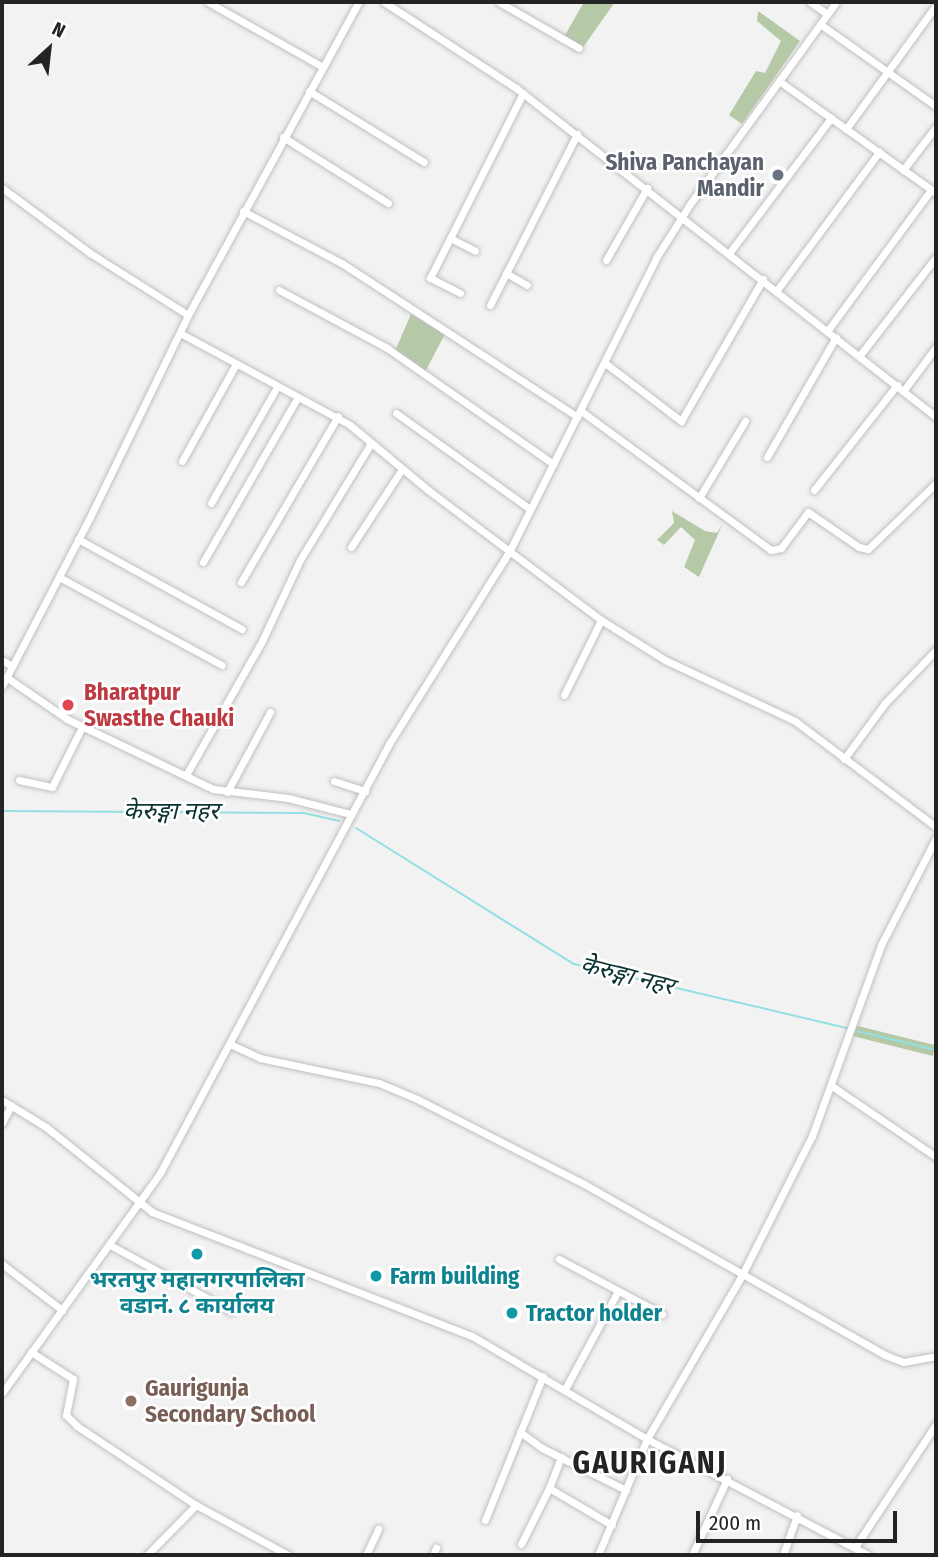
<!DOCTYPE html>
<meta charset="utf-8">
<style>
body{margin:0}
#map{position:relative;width:938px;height:1557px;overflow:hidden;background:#f2f2f3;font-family:"Fira Sans Condensed","Noto Sans Devanagari",sans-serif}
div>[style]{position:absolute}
.green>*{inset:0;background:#b6c9a7;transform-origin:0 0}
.stream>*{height:2px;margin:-1px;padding:0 1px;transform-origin:1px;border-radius:1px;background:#93dfe2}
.roads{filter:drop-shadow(0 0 2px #c0c0c1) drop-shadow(0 0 2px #c0c0c1)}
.minor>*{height:7px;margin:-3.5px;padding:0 3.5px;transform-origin:3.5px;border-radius:3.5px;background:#fff}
.dots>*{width:19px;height:19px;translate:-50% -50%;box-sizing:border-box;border:4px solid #fff;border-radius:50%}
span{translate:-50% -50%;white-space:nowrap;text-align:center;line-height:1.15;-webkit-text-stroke:5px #fff;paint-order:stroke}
.worship-label{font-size:23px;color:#5b616d;font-weight:700}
.right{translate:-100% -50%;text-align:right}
.health-label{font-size:23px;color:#be3a42;font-weight:700}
.left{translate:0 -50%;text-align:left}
.culture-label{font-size:23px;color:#0d838f;font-weight:700}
.education-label{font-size:23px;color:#785e54;font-weight:700}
.water-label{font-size:24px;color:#0c3334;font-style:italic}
.district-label{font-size:30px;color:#232324;font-weight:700;letter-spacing:2px}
.frame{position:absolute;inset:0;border:4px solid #232324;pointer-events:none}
.north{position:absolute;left:14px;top:14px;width:70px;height:70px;-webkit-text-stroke:5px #fff;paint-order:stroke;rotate:27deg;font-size:19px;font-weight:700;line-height:28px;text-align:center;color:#232324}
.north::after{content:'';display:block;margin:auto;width:24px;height:32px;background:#232324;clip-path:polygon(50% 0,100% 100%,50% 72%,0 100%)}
.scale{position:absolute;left:696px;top:1511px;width:201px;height:32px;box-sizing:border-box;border:4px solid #232324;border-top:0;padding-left:9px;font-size:21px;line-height:24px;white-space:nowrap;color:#232324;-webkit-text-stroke:5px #fff;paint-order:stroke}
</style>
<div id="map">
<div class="green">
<div style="clip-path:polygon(584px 2px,615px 2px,579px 53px,561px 42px)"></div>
<div style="clip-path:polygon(758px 11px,800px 41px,742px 124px,729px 115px,756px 71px,765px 73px,781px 41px,757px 21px)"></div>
<div style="clip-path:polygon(411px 314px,445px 334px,424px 374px,395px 351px)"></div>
<div style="clip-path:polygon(672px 511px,705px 531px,717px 533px,723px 523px,699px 577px,684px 567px,695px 540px,681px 527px,664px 545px,657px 540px,674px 523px)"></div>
<div style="left:854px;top:1025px;width:84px;height:11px;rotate:14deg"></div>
</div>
<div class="stream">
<div style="left:2px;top:811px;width:302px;rotate:0.4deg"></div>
<div style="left:304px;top:813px;width:36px;rotate:13deg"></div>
<div style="left:356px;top:828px;width:257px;rotate:32deg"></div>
<div style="left:574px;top:964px;width:280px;rotate:13.2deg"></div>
<div style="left:857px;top:1031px;width:81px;rotate:13.5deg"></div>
</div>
<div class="roads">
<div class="minor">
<div style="left:208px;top:2px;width:132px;rotate:29.5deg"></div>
<div style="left:384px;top:2px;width:158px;rotate:33.1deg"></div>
<div style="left:516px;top:88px;width:534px;rotate:38.07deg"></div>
<div style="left:499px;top:2px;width:92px;rotate:29.9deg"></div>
<div style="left:810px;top:2px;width:21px;rotate:35deg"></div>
<div style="left:820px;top:24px;width:142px;rotate:35.3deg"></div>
<div style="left:779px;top:81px;width:193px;rotate:35.5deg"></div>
<div style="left:309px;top:91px;width:135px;rotate:31.7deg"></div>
<div style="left:846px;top:129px;width:150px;rotate:-54deg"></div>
<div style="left:283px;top:137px;width:124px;rotate:32.2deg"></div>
<div style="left:903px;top:170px;width:54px;rotate:-52.5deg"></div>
<div style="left:2px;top:188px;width:109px;rotate:36.5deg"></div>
<div style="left:90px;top:253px;width:116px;rotate:32.3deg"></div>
<div style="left:243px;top:211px;width:113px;rotate:27.9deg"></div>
<div style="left:343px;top:264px;width:280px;rotate:33.1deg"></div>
<div style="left:450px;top:238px;width:28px;rotate:27deg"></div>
<div style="left:730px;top:252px;width:168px;rotate:-53deg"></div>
<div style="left:606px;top:260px;width:83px;rotate:-60.3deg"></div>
<div style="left:506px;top:273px;width:24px;rotate:30deg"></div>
<div style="left:279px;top:290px;width:123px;rotate:28.2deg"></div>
<div style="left:387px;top:348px;width:203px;rotate:34.9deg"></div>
<div style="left:777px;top:290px;width:172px;rotate:-53.5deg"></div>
<div style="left:460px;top:293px;width:34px;rotate:-153deg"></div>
<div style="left:430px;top:278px;width:207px;rotate:-63.3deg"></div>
<div style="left:490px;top:305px;width:192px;rotate:-63deg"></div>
<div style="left:828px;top:330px;width:174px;rotate:-53.7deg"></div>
<div style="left:180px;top:333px;width:193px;rotate:28.4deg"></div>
<div style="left:350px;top:425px;width:102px;rotate:39.8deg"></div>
<div style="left:428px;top:490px;width:216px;rotate:36.9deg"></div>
<div style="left:601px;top:620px;width:75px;rotate:32deg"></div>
<div style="left:665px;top:660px;width:144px;rotate:25.1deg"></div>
<div style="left:795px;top:721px;width:176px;rotate:36.9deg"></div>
<div style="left:860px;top:355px;width:124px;rotate:-52.2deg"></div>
<div style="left:605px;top:363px;width:96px;rotate:37.3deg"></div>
<div style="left:681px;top:421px;width:164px;rotate:-60deg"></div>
<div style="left:904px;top:390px;width:54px;rotate:-53.3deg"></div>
<div style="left:581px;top:411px;width:235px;rotate:36.2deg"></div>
<div style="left:771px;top:550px;width:10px;rotate:-11deg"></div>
<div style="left:781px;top:548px;width:45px;rotate:-53.1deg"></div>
<div style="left:808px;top:512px;width:62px;rotate:34.5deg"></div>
<div style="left:859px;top:547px;width:9px;rotate:13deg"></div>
<div style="left:868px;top:549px;width:95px;rotate:-44.1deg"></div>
<div style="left:396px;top:413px;width:165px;rotate:35.6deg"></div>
<div style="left:767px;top:457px;width:138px;rotate:-60.1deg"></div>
<div style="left:182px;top:461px;width:111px;rotate:-60.9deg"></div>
<div style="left:814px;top:490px;width:134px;rotate:-51.7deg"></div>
<div style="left:699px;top:498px;width:90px;rotate:-59.1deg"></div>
<div style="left:211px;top:503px;width:133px;rotate:-60.4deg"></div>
<div style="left:78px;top:539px;width:187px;rotate:28.8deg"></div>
<div style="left:351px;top:547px;width:93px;rotate:-56.8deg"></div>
<div style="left:203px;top:562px;width:190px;rotate:-60.1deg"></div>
<div style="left:59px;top:577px;width:185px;rotate:28.4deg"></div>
<div style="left:241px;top:582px;width:192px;rotate:-59.7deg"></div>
<div style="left:2px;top:660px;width:12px;rotate:31deg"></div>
<div style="left:6px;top:677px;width:74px;rotate:34.5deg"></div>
<div style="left:67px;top:719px;width:162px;rotate:25.6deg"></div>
<div style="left:213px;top:789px;width:76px;rotate:6.8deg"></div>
<div style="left:288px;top:798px;width:65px;rotate:14.3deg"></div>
<div style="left:2px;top:686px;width:191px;rotate:-62.5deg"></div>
<div style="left:90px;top:517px;width:225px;rotate:-64.1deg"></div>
<div style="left:188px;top:315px;width:357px;rotate:-61.4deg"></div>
<div style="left:564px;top:695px;width:84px;rotate:-63.7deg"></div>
<div style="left:844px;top:759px;width:69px;rotate:-53.8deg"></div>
<div style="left:885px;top:703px;width:74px;rotate:-46.1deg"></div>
<div style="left:186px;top:775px;width:154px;rotate:-60.4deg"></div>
<div style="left:262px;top:641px;width:89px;rotate:-64.9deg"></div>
<div style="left:300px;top:560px;width:137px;rotate:-58.7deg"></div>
<div style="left:19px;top:780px;width:34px;rotate:12deg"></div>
<div style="left:52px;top:787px;width:67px;rotate:-63.4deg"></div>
<div style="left:334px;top:781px;width:33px;rotate:18deg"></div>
<div style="left:227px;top:792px;width:91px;rotate:-61.7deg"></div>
<div style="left:230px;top:1044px;width:33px;rotate:25deg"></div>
<div style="left:260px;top:1058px;width:122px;rotate:11.9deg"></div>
<div style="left:379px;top:1083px;width:41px;rotate:22.8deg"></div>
<div style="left:417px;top:1099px;width:187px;rotate:27deg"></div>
<div style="left:584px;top:1184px;width:346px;rotate:29.6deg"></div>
<div style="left:885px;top:1355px;width:19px;rotate:21deg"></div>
<div style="left:903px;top:1362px;width:34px;rotate:-10deg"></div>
<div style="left:832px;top:1086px;width:126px;rotate:34.3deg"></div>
<div style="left:2px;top:1100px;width:52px;rotate:31.5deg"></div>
<div style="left:46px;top:1127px;width:136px;rotate:38.7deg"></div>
<div style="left:152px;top:1212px;width:343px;rotate:21.2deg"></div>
<div style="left:472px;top:1336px;width:203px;rotate:30.5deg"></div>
<div style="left:647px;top:1439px;width:250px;rotate:27.7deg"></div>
<div style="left:2px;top:1123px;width:20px;rotate:-63deg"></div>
<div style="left:110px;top:1245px;width:138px;rotate:28.6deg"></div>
<div style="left:559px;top:1259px;width:117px;rotate:28.1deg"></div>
<div style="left:2px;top:1264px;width:76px;rotate:37.5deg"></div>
<div style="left:31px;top:1352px;width:50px;rotate:32.7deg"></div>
<div style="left:73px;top:1379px;width:37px;rotate:101deg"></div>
<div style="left:66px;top:1415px;width:16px;rotate:45deg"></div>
<div style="left:77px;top:1426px;width:143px;rotate:33.6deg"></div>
<div style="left:196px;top:1505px;width:105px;rotate:28.5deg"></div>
<div style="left:565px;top:1389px;width:111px;rotate:-61.6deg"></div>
<div style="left:2px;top:1393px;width:271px;rotate:-54.3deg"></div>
<div style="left:160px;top:1173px;width:486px;rotate:-61.9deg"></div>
<div style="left:389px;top:744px;width:226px;rotate:-58deg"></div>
<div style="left:509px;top:552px;width:329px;rotate:-63.4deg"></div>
<div style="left:656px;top:258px;width:64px;rotate:-57.8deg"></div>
<div style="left:690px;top:204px;width:249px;rotate:-54.1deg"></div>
<div style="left:520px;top:1432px;width:27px;rotate:36deg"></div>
<div style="left:542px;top:1448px;width:94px;rotate:26.6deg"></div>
<div style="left:561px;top:1457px;width:33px;rotate:111deg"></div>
<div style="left:549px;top:1488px;width:73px;rotate:30.4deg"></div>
<div style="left:485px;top:1520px;width:155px;rotate:-68.1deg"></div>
<div style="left:521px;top:1544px;width:63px;rotate:-63.4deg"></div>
<div style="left:855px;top:1547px;width:147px;rotate:-56.6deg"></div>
<div style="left:147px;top:1555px;width:70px;rotate:-45.6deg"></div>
<div style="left:366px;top:1555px;width:29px;rotate:-65deg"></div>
<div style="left:433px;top:1555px;width:8px;rotate:-67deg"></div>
<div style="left:598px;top:1555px;width:126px;rotate:-67.1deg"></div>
<div style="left:647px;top:1439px;width:190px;rotate:-59.9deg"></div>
<div style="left:742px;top:1275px;width:156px;rotate:-63.3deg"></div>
<div style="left:812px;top:1136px;width:203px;rotate:-70.1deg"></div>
<div style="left:881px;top:945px;width:120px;rotate:-62.8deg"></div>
<div style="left:692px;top:1555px;width:84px;rotate:-65.3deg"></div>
<div style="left:783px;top:1555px;width:42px;rotate:-70.7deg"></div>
</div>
</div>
<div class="dots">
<div style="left:778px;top:175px;background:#6b7280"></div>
<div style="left:68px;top:705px;background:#e0444e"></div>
<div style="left:197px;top:1254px;background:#0f9aa8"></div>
<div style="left:376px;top:1276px;background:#0f9aa8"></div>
<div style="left:512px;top:1313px;background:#0f9aa8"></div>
<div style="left:131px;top:1401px;background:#8d6e63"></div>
</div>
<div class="worship-label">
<span class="right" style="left:764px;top:175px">Shiva Panchayan<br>Mandir</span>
</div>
<div class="health-label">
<span class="left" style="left:84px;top:705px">Bharatpur<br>Swasthe Chauki</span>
</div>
<div class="culture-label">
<span class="left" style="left:390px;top:1276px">Farm building</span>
<span style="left:197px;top:1292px">भरतपुर महानगरपालिका<br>वडानं. ८ कार्यालय</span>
<span class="left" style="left:526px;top:1313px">Tractor holder</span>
</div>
<div class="education-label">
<span class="left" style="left:145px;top:1401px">Gaurigunja<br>Secondary School</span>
</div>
<div class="water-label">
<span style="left:171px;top:812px">केरुङ्गा नहर</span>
<span style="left:627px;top:976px;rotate:14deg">केेरुङ्गा नहर</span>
</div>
<div class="district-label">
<span style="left:650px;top:1463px">GAURIGANJ</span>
</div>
<div class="frame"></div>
<div class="north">N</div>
<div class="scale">200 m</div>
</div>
